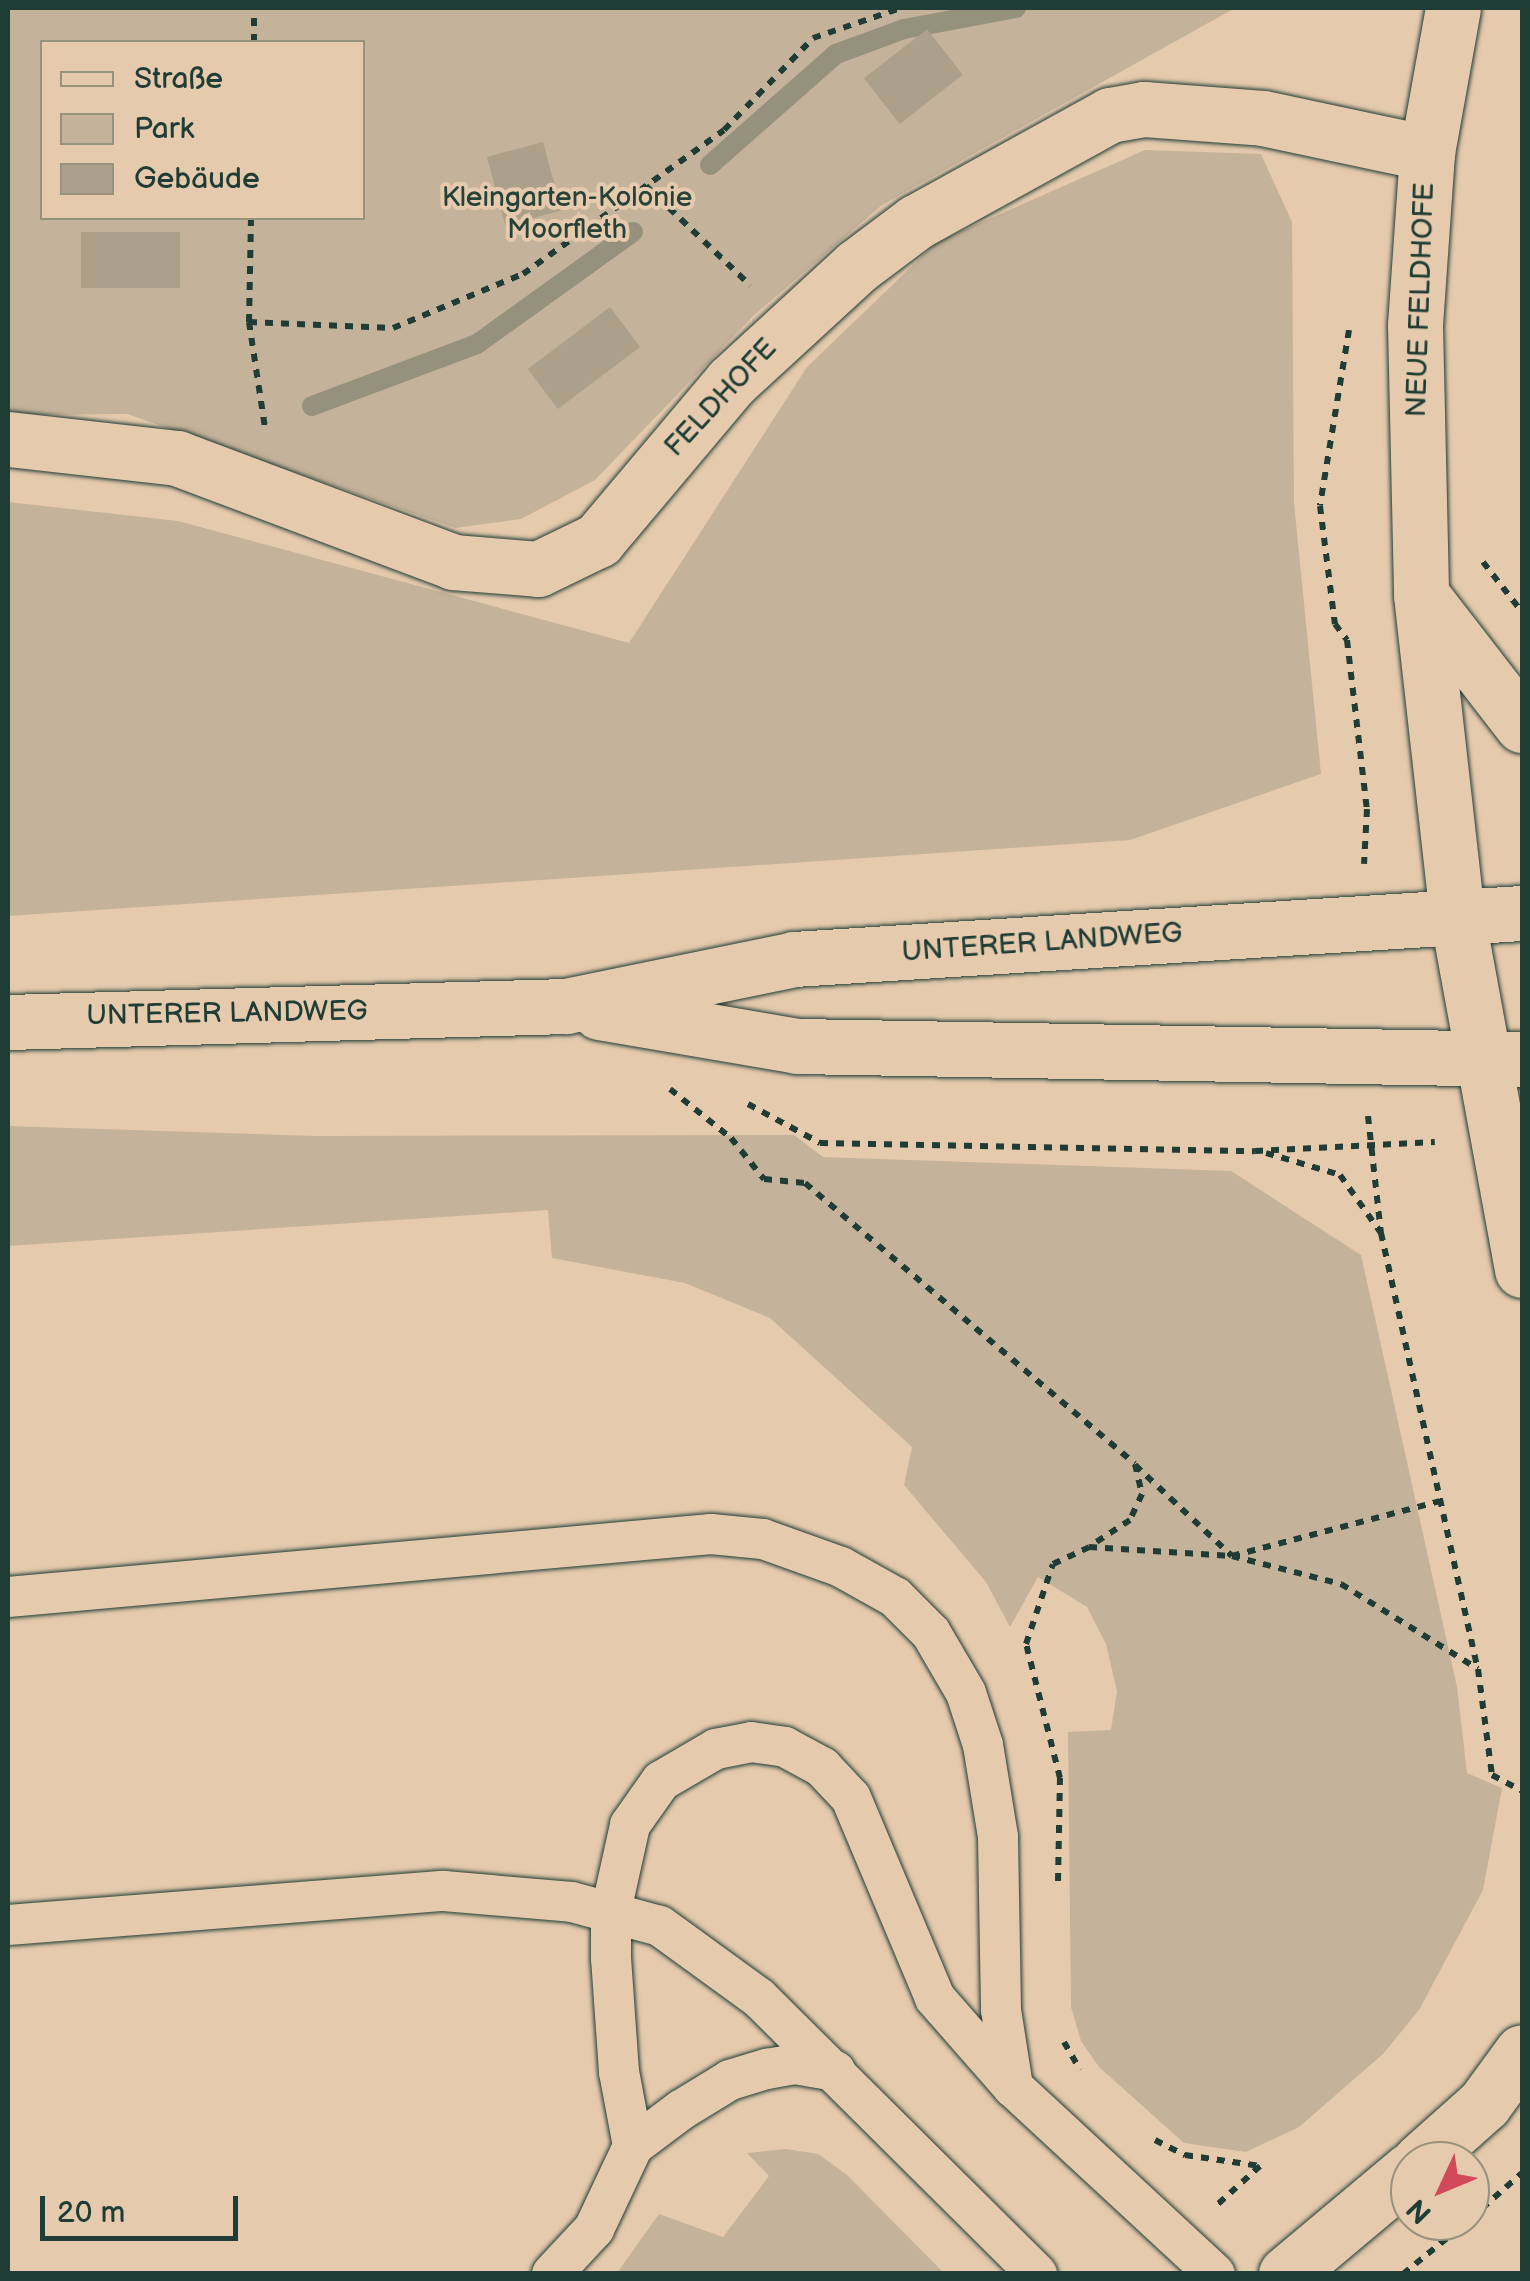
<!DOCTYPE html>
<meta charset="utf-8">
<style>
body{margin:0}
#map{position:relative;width:1530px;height:2281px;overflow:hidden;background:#e6caad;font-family:"Balsamiq Sans",sans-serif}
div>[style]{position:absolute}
.green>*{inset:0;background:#c5b29a}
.stream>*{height:20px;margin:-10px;padding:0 10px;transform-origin:10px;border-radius:10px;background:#95917c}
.building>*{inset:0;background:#aca08a;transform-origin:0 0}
.path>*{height:6px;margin-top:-3px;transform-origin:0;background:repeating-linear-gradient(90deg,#1f3d34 0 8px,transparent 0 16px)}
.roads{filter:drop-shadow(0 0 2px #1f3d34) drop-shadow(0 0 2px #1f3d34)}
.lane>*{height:40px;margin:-20px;padding:0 20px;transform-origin:20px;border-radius:20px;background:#e6caad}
.street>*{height:55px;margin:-27.5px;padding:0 27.5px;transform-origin:27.5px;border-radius:27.5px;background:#e6caad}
.secondary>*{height:55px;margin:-27.5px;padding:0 27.5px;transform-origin:27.5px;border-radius:27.5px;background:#e6caad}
span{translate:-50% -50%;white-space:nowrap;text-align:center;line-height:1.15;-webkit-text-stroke:8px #e6caad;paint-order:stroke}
.park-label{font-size:28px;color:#274339}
.street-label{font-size:28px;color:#1f3d34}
.frame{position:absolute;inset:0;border:10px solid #1f3d34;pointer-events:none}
.legend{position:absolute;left:40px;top:40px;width:325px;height:180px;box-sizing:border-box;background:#e6caad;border:2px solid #96927d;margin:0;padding:12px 18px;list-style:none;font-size:30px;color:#1f3d34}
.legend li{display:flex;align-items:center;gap:20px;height:50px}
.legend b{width:50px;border:2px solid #96927d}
.north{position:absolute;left:1390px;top:2141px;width:100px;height:100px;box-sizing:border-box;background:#e6caad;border:2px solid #96927d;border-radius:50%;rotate:226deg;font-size:28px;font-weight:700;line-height:40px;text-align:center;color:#1f3d34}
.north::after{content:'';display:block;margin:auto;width:35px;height:45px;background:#d1495b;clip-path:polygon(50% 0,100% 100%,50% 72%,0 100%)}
.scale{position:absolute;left:40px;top:2196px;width:198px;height:45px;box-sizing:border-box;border:5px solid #1f3d34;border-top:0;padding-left:12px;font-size:30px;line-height:35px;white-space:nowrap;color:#1f3d34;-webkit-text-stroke:8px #e6caad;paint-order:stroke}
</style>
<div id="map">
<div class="green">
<div style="clip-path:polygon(evenodd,8px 8px,1235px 8px,882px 205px,753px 316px,595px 480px,521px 519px,455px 528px,127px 414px,8px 415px,8px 8px,42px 42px,362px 42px,362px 218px,42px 218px,42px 42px)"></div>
<div style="clip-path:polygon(1145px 150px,1261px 154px,1292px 222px,1294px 503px,1321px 774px,1130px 840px,8px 916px,8px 502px,178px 521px,629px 643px,807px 367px,937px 242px)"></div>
<div style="clip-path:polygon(8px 1126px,316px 1136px,794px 1135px,823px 1157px,1231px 1171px,1361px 1255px,1457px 1687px,1467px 1773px,1502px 1788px,1483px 1890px,1419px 2010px,1383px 2054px,1299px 2127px,1246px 2152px,1184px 2143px,1099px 2067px,1081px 2041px,1071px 2007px,1068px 1732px,1111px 1730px,1117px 1691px,1106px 1644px,1087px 1607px,1038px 1577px,1010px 1627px,986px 1582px,904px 1485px,912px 1447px,770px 1318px,685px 1283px,552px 1258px,548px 1210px,8px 1246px)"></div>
<div style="clip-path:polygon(786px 2149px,818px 2154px,846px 2174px,944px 2273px,617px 2273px,659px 2214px,723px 2237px,769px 2176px,747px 2153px)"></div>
</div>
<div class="stream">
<div style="left:710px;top:165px;width:168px;rotate:-41.4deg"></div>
<div style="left:836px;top:54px;width:72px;rotate:-20.2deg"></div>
<div style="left:904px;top:29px;width:114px;rotate:-10.6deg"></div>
<div style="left:312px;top:406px;width:176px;rotate:-20.6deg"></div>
<div style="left:477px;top:344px;width:192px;rotate:-35.7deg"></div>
</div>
<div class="building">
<div style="left:927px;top:29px;width:58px;height:80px;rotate:52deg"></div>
<div style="left:543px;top:142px;width:71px;height:58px;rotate:75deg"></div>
<div style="left:180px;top:232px;width:56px;height:99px;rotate:90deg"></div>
<div style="left:610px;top:307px;width:50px;height:103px;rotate:53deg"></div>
</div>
<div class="path">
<div style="left:254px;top:42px;width:34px;rotate:-90deg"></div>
<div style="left:646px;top:186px;width:144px;rotate:43.6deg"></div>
<div style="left:251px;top:218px;width:104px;rotate:91.1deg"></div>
<div style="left:249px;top:322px;width:107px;rotate:81.4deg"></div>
<div style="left:249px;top:322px;width:144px;rotate:2.4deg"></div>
<div style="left:393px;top:328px;width:141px;rotate:-22.6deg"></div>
<div style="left:523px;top:274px;width:247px;rotate:-35.6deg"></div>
<div style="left:724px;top:130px;width:128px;rotate:-45.9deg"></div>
<div style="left:813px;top:38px;width:93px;rotate:-18.8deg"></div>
<div style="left:1349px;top:330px;width:178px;rotate:99.4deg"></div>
<div style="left:1320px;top:506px;width:119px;rotate:82.8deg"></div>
<div style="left:1335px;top:624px;width:20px;rotate:53deg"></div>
<div style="left:1347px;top:640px;width:170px;rotate:83.3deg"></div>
<div style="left:1367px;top:809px;width:55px;rotate:93.1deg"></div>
<div style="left:1483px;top:562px;width:63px;rotate:52deg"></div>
<div style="left:670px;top:1089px;width:78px;rotate:38.8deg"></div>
<div style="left:731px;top:1138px;width:53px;rotate:51.2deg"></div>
<div style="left:764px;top:1179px;width:41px;rotate:5.6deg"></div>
<div style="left:805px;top:1183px;width:433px;rotate:40.4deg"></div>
<div style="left:1135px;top:1464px;width:31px;rotate:77deg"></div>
<div style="left:1142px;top:1494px;width:29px;rotate:115deg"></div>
<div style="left:1130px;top:1520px;width:48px;rotate:147deg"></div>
<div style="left:748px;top:1104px;width:82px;rotate:28.4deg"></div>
<div style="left:820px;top:1143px;width:435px;rotate:1.1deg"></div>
<div style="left:1255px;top:1151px;width:180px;rotate:-2.9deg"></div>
<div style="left:1368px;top:1116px;width:118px;rotate:83.7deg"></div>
<div style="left:1266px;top:1153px;width:77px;rotate:16.6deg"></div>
<div style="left:1340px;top:1175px;width:71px;rotate:54.7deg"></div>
<div style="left:1381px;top:1233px;width:447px;rotate:77.5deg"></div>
<div style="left:1478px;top:1669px;width:107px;rotate:82.5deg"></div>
<div style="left:1492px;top:1775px;width:34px;rotate:28deg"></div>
<div style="left:1135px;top:1465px;width:133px;rotate:43.2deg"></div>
<div style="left:1232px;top:1556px;width:113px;rotate:14.4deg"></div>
<div style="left:1341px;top:1584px;width:161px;rotate:31.8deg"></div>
<div style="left:1058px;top:1881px;width:103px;rotate:-88.9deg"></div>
<div style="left:1060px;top:1778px;width:138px;rotate:-104.2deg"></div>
<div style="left:1026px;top:1644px;width:84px;rotate:-71.4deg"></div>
<div style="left:1053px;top:1564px;width:40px;rotate:-25deg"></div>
<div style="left:1089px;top:1547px;width:143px;rotate:3.6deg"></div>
<div style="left:1232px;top:1556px;width:215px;rotate:-14.8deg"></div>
<div style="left:1064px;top:2042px;width:32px;rotate:60deg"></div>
<div style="left:1155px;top:2140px;width:34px;rotate:27deg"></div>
<div style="left:1185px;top:2155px;width:76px;rotate:8.3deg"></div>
<div style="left:1260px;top:2166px;width:57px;rotate:137.9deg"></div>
<div style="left:1470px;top:2219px;width:69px;rotate:-41.5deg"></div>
<div style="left:1403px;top:2274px;width:84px;rotate:-39.2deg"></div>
</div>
<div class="roads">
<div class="lane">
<div style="left:8px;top:1597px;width:706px;rotate:-5.12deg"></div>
<div style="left:711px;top:1534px;width:52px;rotate:5.5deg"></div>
<div style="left:763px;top:1539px;width:83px;rotate:19.7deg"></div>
<div style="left:841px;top:1567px;width:62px;rotate:29.1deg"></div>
<div style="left:895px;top:1597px;width:51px;rotate:45deg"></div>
<div style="left:931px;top:1633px;width:69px;rotate:59.7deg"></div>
<div style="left:966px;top:1693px;width:55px;rotate:71.9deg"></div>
<div style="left:983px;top:1745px;width:93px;rotate:80.7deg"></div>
<div style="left:998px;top:1837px;width:173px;rotate:89deg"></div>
<div style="left:1001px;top:2010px;width:78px;rotate:81.1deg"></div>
<div style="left:1013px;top:2087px;width:275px;rotate:42.8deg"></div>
<div style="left:8px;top:1925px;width:437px;rotate:-4.5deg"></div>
<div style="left:444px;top:1891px;width:128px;rotate:4.9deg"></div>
<div style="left:572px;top:1902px;width:91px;rotate:15.3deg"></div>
<div style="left:660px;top:1926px;width:122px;rotate:36deg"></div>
<div style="left:759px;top:1998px;width:392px;rotate:44.8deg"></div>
<div style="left:633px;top:2146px;width:75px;rotate:-100.7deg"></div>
<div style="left:619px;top:2072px;width:113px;rotate:-94deg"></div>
<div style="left:611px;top:1959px;width:48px;rotate:-90deg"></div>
<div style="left:611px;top:1911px;width:88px;rotate:-77.5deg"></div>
<div style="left:630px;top:1825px;width:54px;rotate:-54.8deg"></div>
<div style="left:661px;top:1781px;width:64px;rotate:-30.2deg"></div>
<div style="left:716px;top:1749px;width:36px;rotate:-11deg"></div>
<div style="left:751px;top:1742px;width:34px;rotate:8deg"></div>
<div style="left:785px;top:1747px;width:42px;rotate:28.4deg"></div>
<div style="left:822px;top:1767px;width:42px;rotate:46.9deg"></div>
<div style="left:851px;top:1798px;width:217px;rotate:67.2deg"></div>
<div style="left:935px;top:1998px;width:118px;rotate:48.8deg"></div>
<div style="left:552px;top:2274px;width:62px;rotate:-47deg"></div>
<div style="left:594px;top:2229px;width:92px;rotate:-64.8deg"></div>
<div style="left:633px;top:2146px;width:60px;rotate:-36.9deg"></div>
<div style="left:681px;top:2110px;width:57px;rotate:-31.5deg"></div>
<div style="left:730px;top:2080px;width:39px;rotate:-17deg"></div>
<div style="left:767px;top:2069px;width:28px;rotate:-10deg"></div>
<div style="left:795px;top:2064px;width:41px;rotate:9.9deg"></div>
</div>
<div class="street">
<div style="left:1453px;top:8px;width:147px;rotate:100.2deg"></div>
<div style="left:1427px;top:153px;width:172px;rotate:94deg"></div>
<div style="left:1415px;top:325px;width:270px;rotate:88.7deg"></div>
<div style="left:1421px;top:595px;width:322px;rotate:83.6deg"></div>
<div style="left:8px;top:439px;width:170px;rotate:6.4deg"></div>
<div style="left:177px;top:458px;width:295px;rotate:20.6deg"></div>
<div style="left:453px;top:562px;width:85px;rotate:4.7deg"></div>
<div style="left:538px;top:569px;width:67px;rotate:-25.8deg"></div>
<div style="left:598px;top:540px;width:207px;rotate:-49.9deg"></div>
<div style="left:731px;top:382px;width:170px;rotate:-42.6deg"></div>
<div style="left:856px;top:267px;width:75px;rotate:-36.9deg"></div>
<div style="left:916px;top:222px;width:222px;rotate:-28.9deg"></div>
<div style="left:1110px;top:115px;width:35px;rotate:-10deg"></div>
<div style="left:1144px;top:109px;width:119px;rotate:4.3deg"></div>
<div style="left:1263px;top:118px;width:168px;rotate:12deg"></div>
<div style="left:1423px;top:597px;width:162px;rotate:52.3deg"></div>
</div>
<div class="secondary">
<div style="left:1457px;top:915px;width:361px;rotate:79.6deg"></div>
<div style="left:599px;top:1012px;width:201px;rotate:9.7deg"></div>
<div style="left:797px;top:1046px;width:725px;rotate:1.03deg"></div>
<div style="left:8px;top:1022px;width:558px;rotate:-1.64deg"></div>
<div style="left:566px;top:1006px;width:233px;rotate:-11.6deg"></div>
<div style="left:794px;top:959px;width:729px;rotate:-3.62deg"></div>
<div style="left:1420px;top:2161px;width:86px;rotate:-41.7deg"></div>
<div style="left:1484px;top:2104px;width:64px;rotate:-53.8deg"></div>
<div style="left:1286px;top:2274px;width:162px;rotate:-40deg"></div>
</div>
</div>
<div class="park-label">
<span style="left:567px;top:214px">Kleingarten-Kolonie<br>Moorfleth</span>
</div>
<div class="street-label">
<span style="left:1421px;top:300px;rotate:-88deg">NEUE FELDHOFE</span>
<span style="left:721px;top:398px;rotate:-47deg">FELDHOFE</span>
<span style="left:1042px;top:943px;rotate:-4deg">UNTERER LANDWEG</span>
<span style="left:227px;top:1014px;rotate:-1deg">UNTERER LANDWEG</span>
</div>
<div class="frame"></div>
<ul class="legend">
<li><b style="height:12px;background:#e6caad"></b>Straße</li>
<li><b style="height:28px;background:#c5b29a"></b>Park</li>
<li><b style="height:28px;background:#aca08a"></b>Gebäude</li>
</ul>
<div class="north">N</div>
<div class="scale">20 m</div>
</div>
